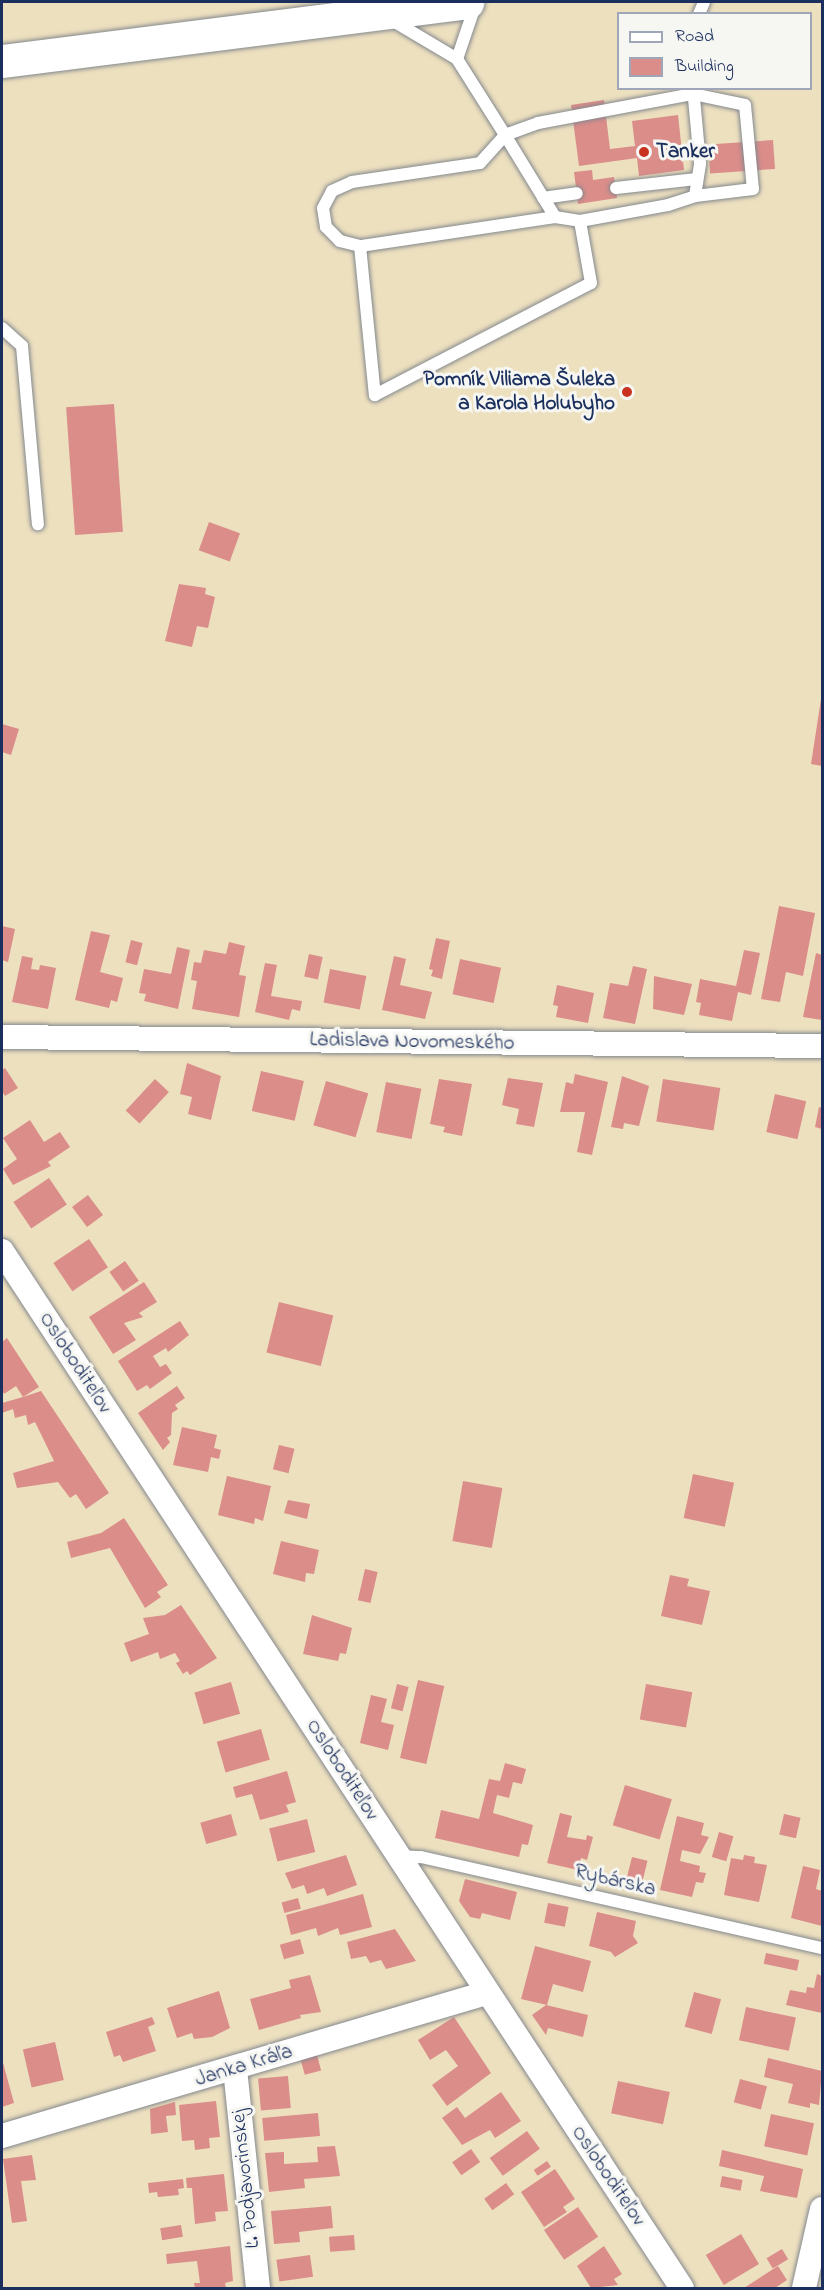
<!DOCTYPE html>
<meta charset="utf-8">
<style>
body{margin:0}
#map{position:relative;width:824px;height:2290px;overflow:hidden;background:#ede0bf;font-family:"Indie Flower",sans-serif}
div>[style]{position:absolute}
.building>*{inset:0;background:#db8d8a;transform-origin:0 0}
.roads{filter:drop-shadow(0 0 2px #84888e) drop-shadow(0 0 2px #84888e)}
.service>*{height:12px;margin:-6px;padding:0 6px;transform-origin:6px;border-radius:6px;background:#fff}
.minor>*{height:24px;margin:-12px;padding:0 12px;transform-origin:12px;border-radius:12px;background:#fff}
.secondary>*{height:33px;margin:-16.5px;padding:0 16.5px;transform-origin:16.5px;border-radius:16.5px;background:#fff}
.dots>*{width:16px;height:16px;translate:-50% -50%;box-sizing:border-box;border:3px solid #f6f6f2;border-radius:50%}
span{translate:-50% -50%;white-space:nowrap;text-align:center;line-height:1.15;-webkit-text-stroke:6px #f6f6f2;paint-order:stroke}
.poi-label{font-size:21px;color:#1b2f5e;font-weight:700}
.left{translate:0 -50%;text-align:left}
.right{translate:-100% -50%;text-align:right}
.street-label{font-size:21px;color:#1b2f5e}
.frame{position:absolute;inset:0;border:3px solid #1b2f5e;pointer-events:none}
.legend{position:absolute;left:617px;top:12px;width:195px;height:78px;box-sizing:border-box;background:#f6f6f2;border:2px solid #9ea6b7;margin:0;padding:8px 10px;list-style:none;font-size:18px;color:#1b2f5e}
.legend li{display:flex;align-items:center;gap:12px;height:30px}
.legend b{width:30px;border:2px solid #9ea6b7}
</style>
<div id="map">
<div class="building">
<div style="clip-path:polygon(604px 100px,610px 149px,635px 146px,632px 121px,678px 115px,684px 170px,639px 176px,637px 158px,579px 166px,571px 105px)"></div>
<div style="left:773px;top:140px;width:29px;height:65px;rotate:86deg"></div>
<div style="clip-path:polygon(592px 170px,593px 180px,614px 177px,617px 198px,578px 204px,574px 172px)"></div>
<div style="left:114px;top:404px;width:128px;height:48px;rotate:86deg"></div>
<div style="left:209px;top:522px;width:33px;height:30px;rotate:20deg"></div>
<div style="clip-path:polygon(179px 584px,206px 588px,205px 594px,215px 597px,208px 628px,197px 626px,192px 647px,165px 641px)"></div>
<div style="clip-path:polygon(821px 699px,822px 699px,822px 766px,811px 764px)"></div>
<div style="clip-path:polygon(2px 724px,19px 729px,11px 755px,2px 752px)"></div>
<div style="clip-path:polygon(779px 906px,815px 913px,803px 976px,786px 972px,780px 1002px,761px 999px)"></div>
<div style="clip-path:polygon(2px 926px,15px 929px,8px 962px,2px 960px)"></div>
<div style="clip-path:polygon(91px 931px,110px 935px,100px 972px,123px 978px,117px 1002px,111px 1000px,109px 1008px,75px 1000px)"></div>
<div style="clip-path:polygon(436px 938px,450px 941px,442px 979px,431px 976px,433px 970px,429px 969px)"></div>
<div style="left:131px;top:940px;width:12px;height:23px;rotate:14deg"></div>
<div style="clip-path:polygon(229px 942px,245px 946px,239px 975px,246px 976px,239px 1017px,192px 1009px,197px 981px,191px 980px,194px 962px,201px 963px,204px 950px,226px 954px)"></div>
<div style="clip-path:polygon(177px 947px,190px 950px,178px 1009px,144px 1001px,146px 994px,139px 993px,144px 969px,171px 974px)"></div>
<div style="clip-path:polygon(744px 950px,760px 953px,751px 995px,738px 992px,732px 1021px,699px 1015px,701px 1003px,696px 1002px,700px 979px,736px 986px)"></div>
<div style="clip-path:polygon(816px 953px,822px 955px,822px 1020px,803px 1017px)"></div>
<div style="left:309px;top:954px;width:14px;height:23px;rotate:12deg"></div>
<div style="clip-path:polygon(22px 956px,33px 958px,31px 969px,39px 970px,40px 965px,56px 968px,48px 1009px,12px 1002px)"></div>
<div style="clip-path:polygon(394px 956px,406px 959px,400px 985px,432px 992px,425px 1019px,382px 1010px)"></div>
<div style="left:460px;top:959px;width:42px;height:36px;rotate:12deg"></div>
<div style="clip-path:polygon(265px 963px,277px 965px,271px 996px,302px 1001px,300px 1011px,292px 1009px,289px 1020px,255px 1012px)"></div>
<div style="clip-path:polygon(633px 966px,647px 969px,635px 1024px,603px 1018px,610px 983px,628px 986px)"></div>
<div style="left:330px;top:969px;width:37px;height:34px;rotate:11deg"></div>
<div style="clip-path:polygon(654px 976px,692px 984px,684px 1015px,653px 1009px)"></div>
<div style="clip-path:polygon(557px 985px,594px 993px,588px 1023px,556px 1017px,558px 1006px,553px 1005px)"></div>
<div style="clip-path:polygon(187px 1063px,221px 1076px,211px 1120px,188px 1114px,192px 1097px,180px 1094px)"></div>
<div style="clip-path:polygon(5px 1068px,18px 1088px,5px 1096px,2px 1091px,2px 1070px)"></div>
<div style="left:261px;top:1071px;width:44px;height:41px;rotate:13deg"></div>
<div style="clip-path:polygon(575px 1074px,608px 1082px,592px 1155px,577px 1152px,585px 1112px,560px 1112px,566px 1082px,573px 1084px)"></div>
<div style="clip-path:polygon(622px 1076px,649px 1086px,639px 1126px,624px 1123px,623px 1129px,611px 1127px)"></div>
<div style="clip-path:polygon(508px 1078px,543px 1083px,534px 1127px,516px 1124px,519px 1109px,502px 1105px)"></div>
<div style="left:155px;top:1079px;width:19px;height:43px;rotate:43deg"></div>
<div style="clip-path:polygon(439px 1079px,472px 1084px,462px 1136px,443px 1132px,445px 1127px,430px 1124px)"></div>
<div style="left:663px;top:1079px;width:58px;height:43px;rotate:9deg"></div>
<div style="left:326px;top:1081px;width:44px;height:46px;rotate:16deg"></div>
<div style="left:386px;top:1082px;width:36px;height:51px;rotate:11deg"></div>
<div style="left:775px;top:1094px;width:32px;height:39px;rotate:13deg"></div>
<div style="clip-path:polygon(819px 1107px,822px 1108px,822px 1129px,815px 1127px)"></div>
<div style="clip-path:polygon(30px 1120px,44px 1142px,60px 1132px,70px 1147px,48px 1162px,51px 1166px,13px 1185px,3px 1169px,17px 1159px,3px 1138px)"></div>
<div style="left:49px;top:1178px;width:32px;height:43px;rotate:56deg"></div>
<div style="left:88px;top:1195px;width:25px;height:20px;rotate:53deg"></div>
<div style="left:89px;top:1239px;width:34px;height:43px;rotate:56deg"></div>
<div style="left:125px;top:1261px;width:24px;height:19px;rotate:55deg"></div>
<div style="clip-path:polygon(144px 1282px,157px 1302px,139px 1313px,143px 1317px,124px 1323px,136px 1340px,113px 1354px,89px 1317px)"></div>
<div style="left:279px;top:1302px;width:56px;height:52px;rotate:14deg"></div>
<div style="clip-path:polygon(180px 1321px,189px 1335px,168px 1352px,166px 1348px,153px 1356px,160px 1367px,166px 1364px,172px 1373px,150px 1389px,147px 1385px,137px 1391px,118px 1361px)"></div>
<div style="clip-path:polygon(7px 1338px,39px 1387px,23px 1397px,41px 1391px,109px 1493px,86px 1509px,76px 1494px,70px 1498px,58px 1482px,17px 1488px,13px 1473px,54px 1461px,35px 1422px,28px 1425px,26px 1415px,15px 1418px,13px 1409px,2px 1413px,2px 1403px,23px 1397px,16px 1386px,4px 1394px,2px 1389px,2px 1342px)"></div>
<div style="clip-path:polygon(177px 1386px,185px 1398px,175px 1405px,178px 1409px,172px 1413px,171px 1435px,167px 1438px,170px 1442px,163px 1450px,138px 1413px)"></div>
<div style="clip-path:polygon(182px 1427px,217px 1435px,214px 1448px,221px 1450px,219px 1459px,211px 1457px,208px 1472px,173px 1465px)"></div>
<div style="left:279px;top:1445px;width:16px;height:25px;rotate:14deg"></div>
<div style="left:693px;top:1474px;width:42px;height:45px;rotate:12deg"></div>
<div style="clip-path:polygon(227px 1476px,271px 1486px,263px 1521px,255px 1518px,254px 1524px,218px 1515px)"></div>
<div style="left:463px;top:1481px;width:40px;height:61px;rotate:10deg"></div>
<div style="clip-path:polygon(288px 1500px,310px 1504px,307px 1519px,284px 1513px)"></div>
<div style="clip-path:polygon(124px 1518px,168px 1585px,157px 1592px,161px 1597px,145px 1608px,110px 1548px,71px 1558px,67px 1542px,101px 1533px)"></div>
<div style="clip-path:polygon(281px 1541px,319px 1550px,314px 1574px,306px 1573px,305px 1582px,273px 1574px)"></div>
<div style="left:365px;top:1569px;width:13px;height:32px;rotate:13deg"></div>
<div style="clip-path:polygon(670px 1575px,689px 1579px,687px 1586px,710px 1591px,702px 1625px,661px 1616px)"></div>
<div style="clip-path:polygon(181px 1605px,217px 1658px,190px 1675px,187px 1671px,183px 1674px,176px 1663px,180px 1661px,175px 1653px,160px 1659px,158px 1652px,131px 1662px,124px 1643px,149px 1634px,143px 1618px,165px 1615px)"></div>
<div style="clip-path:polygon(312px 1615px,352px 1628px,346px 1654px,340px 1653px,338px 1661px,303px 1654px)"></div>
<div style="left:418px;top:1680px;width:27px;height:80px;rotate:13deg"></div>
<div style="left:231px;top:1682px;width:33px;height:38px;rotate:74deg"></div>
<div style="left:397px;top:1684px;width:12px;height:25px;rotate:14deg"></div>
<div style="left:646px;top:1684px;width:47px;height:36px;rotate:10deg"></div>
<div style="clip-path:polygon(371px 1695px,387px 1699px,381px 1722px,394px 1725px,388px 1750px,360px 1743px)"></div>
<div style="left:261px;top:1729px;width:32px;height:46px;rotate:74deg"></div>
<div style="clip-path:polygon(505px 1763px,526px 1769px,522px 1784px,513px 1782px,509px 1798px,497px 1795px,493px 1813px,533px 1825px,528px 1845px,522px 1844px,519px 1857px,435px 1838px,441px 1810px,479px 1819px,489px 1779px,500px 1781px)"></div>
<div style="clip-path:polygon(287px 1771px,296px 1802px,286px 1805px,289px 1812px,260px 1820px,252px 1794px,236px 1798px,233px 1787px)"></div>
<div style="left:625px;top:1785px;width:49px;height:42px;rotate:17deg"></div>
<div style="clip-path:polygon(560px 1813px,572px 1816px,567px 1837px,586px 1840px,587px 1835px,593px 1837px,587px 1860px,581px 1858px,578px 1870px,547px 1863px)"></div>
<div style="left:231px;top:1814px;width:22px;height:32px;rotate:74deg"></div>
<div style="left:784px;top:1814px;width:17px;height:21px;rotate:13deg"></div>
<div style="clip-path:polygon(677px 1816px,704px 1823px,701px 1835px,709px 1837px,700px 1854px,682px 1850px,680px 1861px,700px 1866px,699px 1872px,706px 1873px,703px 1883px,696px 1882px,692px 1897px,660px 1890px)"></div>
<div style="left:307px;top:1819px;width:34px;height:39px;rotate:76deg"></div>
<div style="left:719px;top:1832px;width:15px;height:26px;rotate:16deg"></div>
<div style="clip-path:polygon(346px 1855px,357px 1885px,327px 1896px,324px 1888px,307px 1894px,304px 1885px,292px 1889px,285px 1873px)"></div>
<div style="clip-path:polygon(744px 1855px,755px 1857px,754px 1863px,767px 1865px,759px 1902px,724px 1895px,731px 1858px,743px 1860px)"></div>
<div style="left:632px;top:1857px;width:16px;height:32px;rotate:14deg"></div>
<div style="clip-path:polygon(803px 1866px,820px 1870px,816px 1889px,822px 1891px,822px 1926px,791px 1918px)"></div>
<div style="clip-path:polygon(465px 1879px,517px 1892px,510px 1920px,482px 1913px,480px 1919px,470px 1917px,459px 1901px)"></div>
<div style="clip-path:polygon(363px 1894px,372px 1927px,340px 1935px,338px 1928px,318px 1936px,316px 1928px,291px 1935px,286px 1915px)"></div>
<div style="left:298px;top:1898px;width:11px;height:17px;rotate:75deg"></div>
<div style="left:548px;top:1903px;width:21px;height:20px;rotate:11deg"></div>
<div style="clip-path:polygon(597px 1912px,636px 1921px,633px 1936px,638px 1943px,615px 1957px,611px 1952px,589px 1946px)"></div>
<div style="clip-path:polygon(395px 1929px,416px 1961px,386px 1969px,381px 1960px,370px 1963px,366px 1956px,351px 1959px,347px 1942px)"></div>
<div style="left:300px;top:1939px;width:15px;height:21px;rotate:74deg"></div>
<div style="clip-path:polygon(535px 1946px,591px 1961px,583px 1992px,553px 1984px,547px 2005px,521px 1999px)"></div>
<div style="left:766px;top:1953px;width:34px;height:11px;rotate:12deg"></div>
<div style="clip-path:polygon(817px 1974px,822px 1976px,822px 2013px,786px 2005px,790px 1990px,806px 1993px,807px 1987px,814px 1988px)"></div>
<div style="clip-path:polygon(310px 1975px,321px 2012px,300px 2015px,301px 2018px,259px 2030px,250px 1999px,291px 1988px,289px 1980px)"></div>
<div style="clip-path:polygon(219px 1991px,230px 2028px,212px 2037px,194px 2039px,192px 2033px,177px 2038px,167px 2008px)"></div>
<div style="left:694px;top:1992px;width:28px;height:36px;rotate:15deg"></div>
<div style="clip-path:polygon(546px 2005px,588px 2015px,583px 2037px,548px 2028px,546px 2035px,532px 2015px)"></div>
<div style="left:746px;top:2007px;width:51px;height:34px;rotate:12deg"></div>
<div style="clip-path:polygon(152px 2017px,155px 2024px,148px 2027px,156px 2051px,123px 2062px,120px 2055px,114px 2057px,106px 2032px)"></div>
<div style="clip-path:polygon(454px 2017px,491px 2073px,447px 2106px,432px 2085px,458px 2066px,446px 2050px,430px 2060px,418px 2040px)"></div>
<div style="left:55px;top:2042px;width:39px;height:33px;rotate:77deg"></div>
<div style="left:317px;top:2055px;width:16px;height:17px;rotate:75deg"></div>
<div style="clip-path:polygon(768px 2058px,822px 2071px,819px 2105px,810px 2103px,810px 2108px,788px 2103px,793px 2084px,764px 2077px)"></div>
<div style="clip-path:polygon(2px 2059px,14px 2103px,2px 2107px)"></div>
<div style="left:288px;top:2076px;width:32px;height:30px;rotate:85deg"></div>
<div style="left:740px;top:2079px;width:28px;height:24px;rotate:15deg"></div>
<div style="left:618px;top:2081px;width:53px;height:33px;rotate:12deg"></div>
<div style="clip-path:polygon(501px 2092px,521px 2121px,495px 2138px,490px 2130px,462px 2145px,442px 2118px,457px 2107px,465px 2118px)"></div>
<div style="clip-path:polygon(216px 2101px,220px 2137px,209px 2138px,210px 2148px,195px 2150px,194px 2140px,182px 2141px,179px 2105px)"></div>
<div style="clip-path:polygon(175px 2102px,176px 2115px,166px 2116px,168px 2132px,151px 2134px,150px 2109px)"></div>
<div style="left:318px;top:2113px;width:23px;height:56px;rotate:85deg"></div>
<div style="left:771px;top:2114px;width:44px;height:33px;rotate:12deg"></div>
<div style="left:527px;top:2131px;width:22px;height:46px;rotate:54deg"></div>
<div style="clip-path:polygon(335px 2146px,340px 2176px,304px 2179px,305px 2188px,269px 2192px,265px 2153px,284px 2152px,284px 2164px,318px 2162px,317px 2147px)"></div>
<div style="left:471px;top:2149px;width:16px;height:23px;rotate:55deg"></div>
<div style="clip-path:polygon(722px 2150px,803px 2169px,797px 2198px,760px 2191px,764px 2176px,719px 2166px)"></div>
<div style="clip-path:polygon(32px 2155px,36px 2180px,21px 2181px,27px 2221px,12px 2223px,3px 2159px)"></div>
<div style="left:547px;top:2161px;width:7px;height:16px;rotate:56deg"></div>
<div style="clip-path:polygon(555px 2169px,575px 2199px,563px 2207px,567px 2212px,544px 2227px,521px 2192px)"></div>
<div style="clip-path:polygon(224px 2174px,228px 2211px,215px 2212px,216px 2221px,195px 2224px,192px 2188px,187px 2188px,186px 2178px)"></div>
<div style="left:722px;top:2176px;width:21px;height:11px;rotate:11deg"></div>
<div style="clip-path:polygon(183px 2179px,184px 2188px,178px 2189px,179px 2195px,158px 2197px,157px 2192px,149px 2193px,148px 2183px)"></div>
<div style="left:506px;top:2183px;width:14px;height:27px;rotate:54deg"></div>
<div style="clip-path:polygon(331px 2206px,333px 2228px,299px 2232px,300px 2242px,274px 2244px,271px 2211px)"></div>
<div style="left:578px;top:2207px;width:36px;height:41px;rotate:56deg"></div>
<div style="left:181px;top:2225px;width:12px;height:21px;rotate:81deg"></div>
<div style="left:741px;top:2234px;width:35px;height:41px;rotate:59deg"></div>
<div style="left:354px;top:2235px;width:15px;height:25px;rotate:86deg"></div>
<div style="clip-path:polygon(230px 2246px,233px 2281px,225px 2283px,226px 2288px,195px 2288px,194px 2283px,200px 2283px,197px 2261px,167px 2264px,166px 2254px)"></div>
<div style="clip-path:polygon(604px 2246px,622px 2274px,614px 2279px,618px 2285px,591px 2288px,577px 2266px)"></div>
<div style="left:782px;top:2249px;width:12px;height:18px;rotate:59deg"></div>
<div style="left:310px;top:2255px;width:22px;height:34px;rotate:82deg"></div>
<div style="clip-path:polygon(778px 2266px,787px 2280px,775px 2288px,744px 2288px)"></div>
</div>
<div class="roads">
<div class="service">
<div style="left:476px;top:3px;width:59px;rotate:108.7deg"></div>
<div style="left:457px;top:59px;width:90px;rotate:57.7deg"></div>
<div style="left:505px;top:135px;width:35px;rotate:-20deg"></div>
<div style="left:538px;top:123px;width:158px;rotate:-10.6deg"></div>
<div style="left:693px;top:94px;width:53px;rotate:11.9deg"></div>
<div style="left:745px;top:105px;width:84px;rotate:84.6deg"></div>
<div style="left:753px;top:189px;width:58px;rotate:173.1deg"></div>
<div style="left:699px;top:14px;width:13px;rotate:-67deg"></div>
<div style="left:390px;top:19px;width:78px;rotate:30.8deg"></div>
<div style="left:616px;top:188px;width:81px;rotate:-6.4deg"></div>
<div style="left:543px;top:198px;width:34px;rotate:-8deg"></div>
<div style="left:555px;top:217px;width:197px;rotate:171.5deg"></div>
<div style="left:360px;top:246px;width:21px;rotate:-166deg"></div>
<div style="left:340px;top:241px;width:20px;rotate:-135deg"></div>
<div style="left:326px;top:227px;width:19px;rotate:-99deg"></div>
<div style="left:323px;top:208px;width:19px;rotate:-62deg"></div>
<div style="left:332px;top:191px;width:22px;rotate:-24deg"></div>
<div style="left:352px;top:182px;width:129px;rotate:-8.4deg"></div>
<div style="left:480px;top:163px;width:38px;rotate:-48deg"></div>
<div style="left:505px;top:135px;width:96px;rotate:58.6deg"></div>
<div style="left:555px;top:217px;width:25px;rotate:9deg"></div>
<div style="left:580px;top:221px;width:89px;rotate:-10.3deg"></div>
<div style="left:668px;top:205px;width:28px;rotate:-18deg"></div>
<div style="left:695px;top:196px;width:33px;rotate:-81deg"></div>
<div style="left:700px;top:163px;width:75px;rotate:-95.3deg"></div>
<div style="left:360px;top:246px;width:150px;rotate:84.3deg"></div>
<div style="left:375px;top:395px;width:243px;rotate:-27.4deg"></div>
<div style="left:591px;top:283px;width:63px;rotate:-100.1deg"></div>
<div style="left:2px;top:328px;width:27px;rotate:42deg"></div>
<div style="left:22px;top:346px;width:179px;rotate:84.9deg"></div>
<div style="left:399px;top:1856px;width:22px;rotate:3deg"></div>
<div style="left:421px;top:1857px;width:411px;rotate:12.8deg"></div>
</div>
<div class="minor">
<div style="left:2px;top:1037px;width:820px;rotate:0.63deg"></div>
<div style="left:2px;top:1251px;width:1240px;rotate:56.75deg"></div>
<div style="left:235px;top:2069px;width:220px;rotate:84deg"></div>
<div style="left:2px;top:2136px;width:505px;rotate:-16.46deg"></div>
<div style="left:804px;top:2288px;width:81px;rotate:-77.2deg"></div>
</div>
<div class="secondary">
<div style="left:2px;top:61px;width:469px;rotate:-7.2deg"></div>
</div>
</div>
<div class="dots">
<div style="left:644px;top:152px;background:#c8321e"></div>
<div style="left:627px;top:392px;background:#c8321e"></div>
</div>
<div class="poi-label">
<span class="left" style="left:656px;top:152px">Tanker</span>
<span class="right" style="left:615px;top:392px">Pomník Viliama Šuleka<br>a Karola Holubyho</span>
</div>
<div class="street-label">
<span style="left:412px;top:1042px;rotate:1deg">Ladislava Novomeského</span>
<span style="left:75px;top:1363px;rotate:57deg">Osloboditeľov</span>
<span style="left:342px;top:1770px;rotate:57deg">Osloboditeľov</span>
<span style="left:615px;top:1881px;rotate:13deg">Rybárska</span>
<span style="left:244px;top:2066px;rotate:-17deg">Janka Kráľa</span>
<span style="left:608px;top:2176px;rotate:56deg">Osloboditeľov</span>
<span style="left:246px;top:2179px;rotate:-96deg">Ľ. Podjavorinskej</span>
</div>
<div class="frame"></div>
<ul class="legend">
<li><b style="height:8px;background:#fff"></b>Road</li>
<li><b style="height:16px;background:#db8d8a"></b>Building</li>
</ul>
</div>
